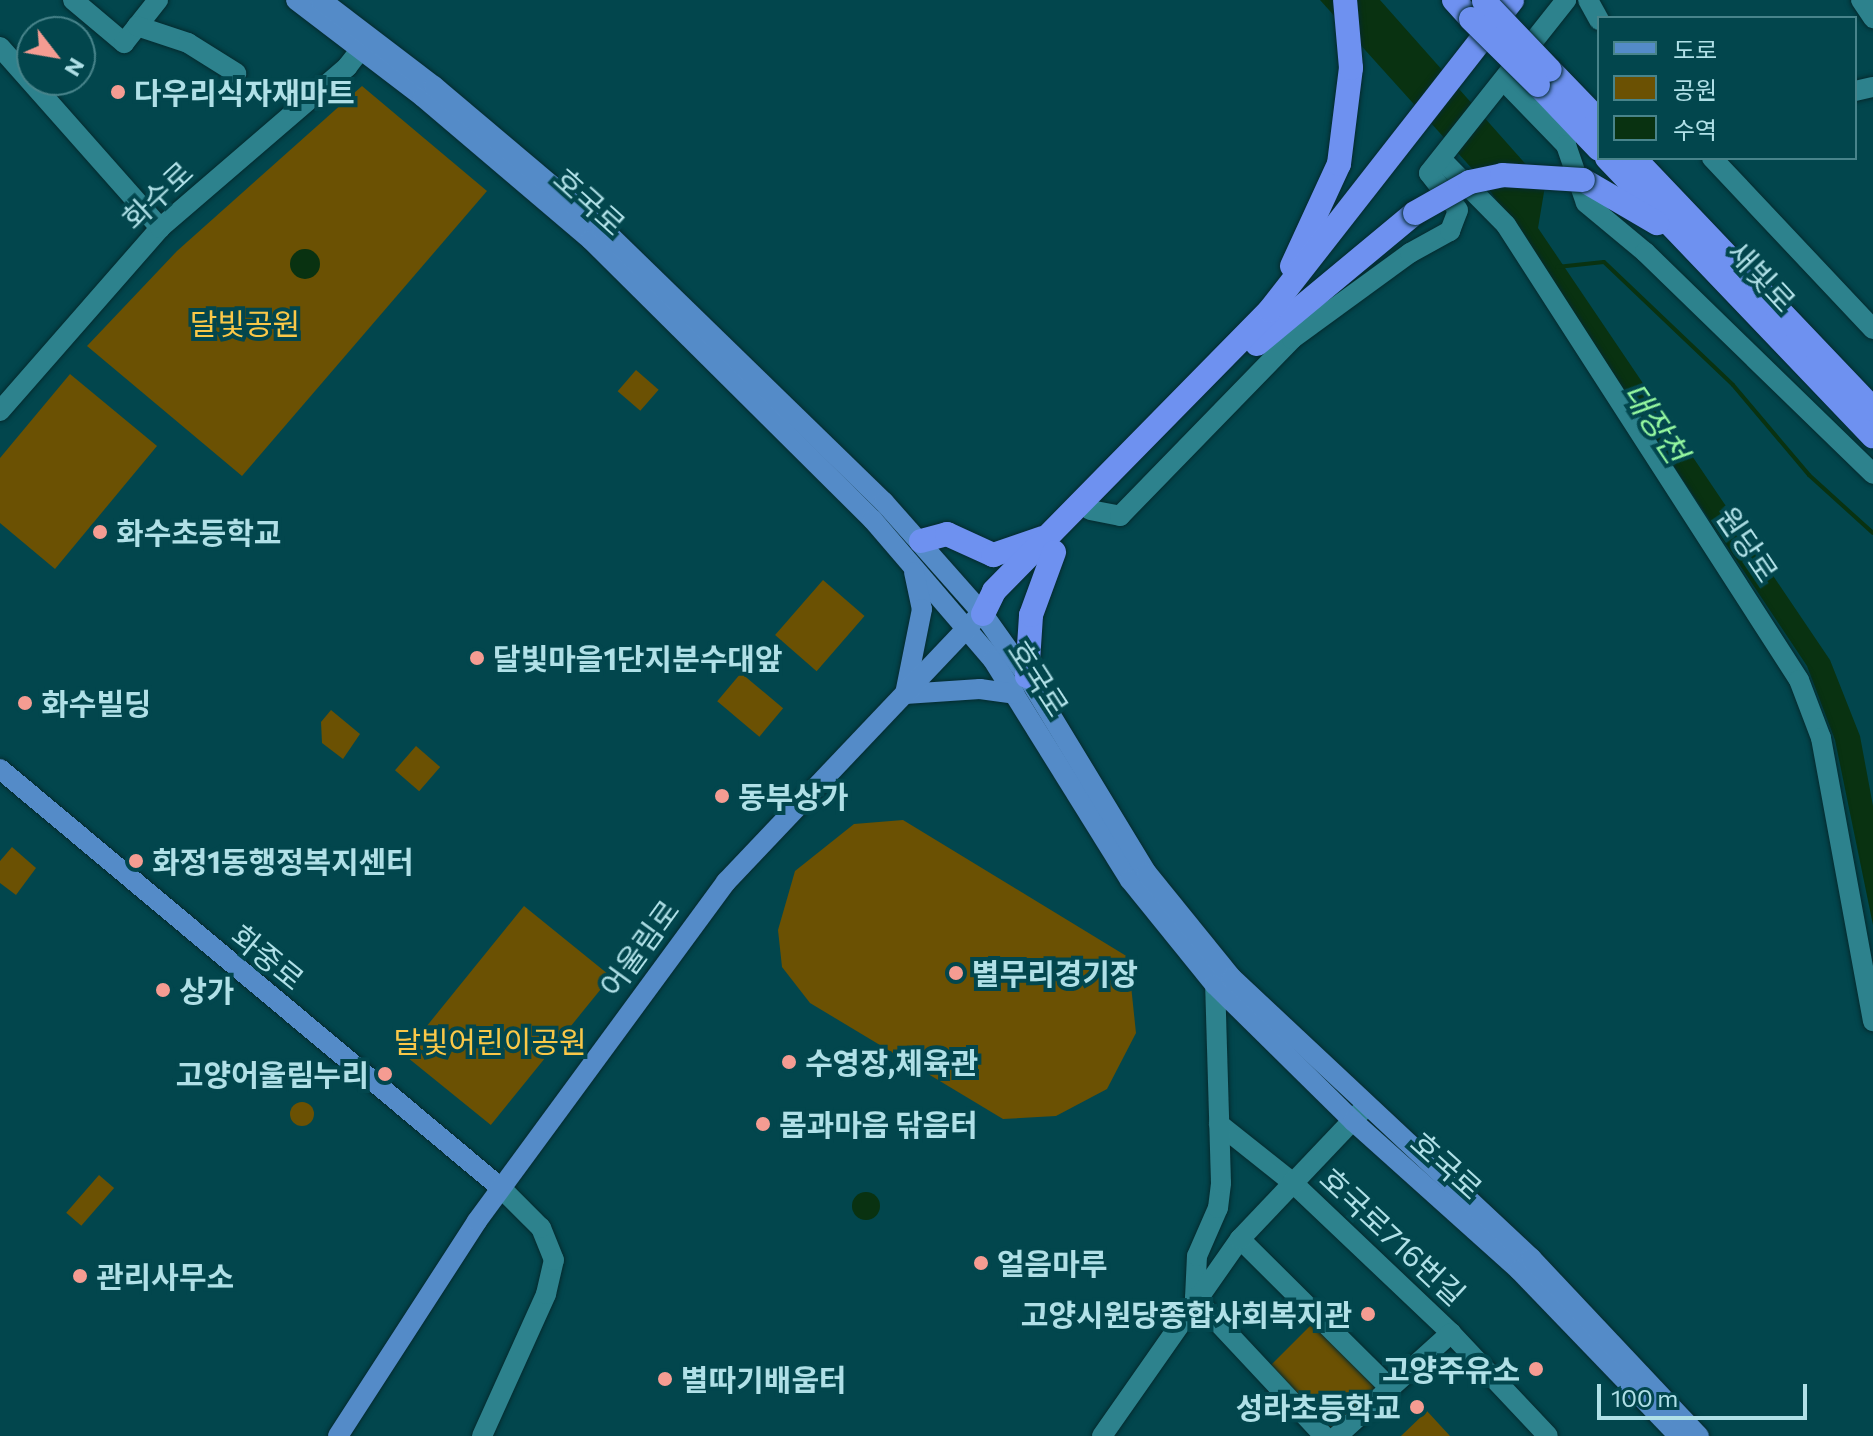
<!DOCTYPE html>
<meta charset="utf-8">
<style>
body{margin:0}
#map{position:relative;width:1873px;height:1436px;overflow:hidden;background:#02464d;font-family:Commissioner,"Noto Sans KR",sans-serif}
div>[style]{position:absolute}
.green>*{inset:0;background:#6b5103;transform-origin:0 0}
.round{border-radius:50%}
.water>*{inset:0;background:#093211}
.stream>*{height:4px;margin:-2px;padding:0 2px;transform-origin:2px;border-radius:2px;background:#093211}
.roads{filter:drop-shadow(0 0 2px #052a2e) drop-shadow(0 0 2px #052a2e)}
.minor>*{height:20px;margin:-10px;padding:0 10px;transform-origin:10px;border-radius:10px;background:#2d828d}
.major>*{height:20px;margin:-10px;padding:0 10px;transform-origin:10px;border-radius:10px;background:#548bc8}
.highway>*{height:24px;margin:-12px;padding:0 12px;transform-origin:12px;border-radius:12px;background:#6e91f0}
.bridges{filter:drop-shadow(0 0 2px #052a2e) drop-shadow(0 0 2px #052a2e)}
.highway-bridge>*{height:24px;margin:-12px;padding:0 12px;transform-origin:12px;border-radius:12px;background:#6e91f0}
.dots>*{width:22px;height:22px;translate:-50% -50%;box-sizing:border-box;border:4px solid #02464d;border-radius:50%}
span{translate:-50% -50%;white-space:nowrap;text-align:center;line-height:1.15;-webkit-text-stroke:8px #02464d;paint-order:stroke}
.poi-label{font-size:30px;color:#b0e0e7;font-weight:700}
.left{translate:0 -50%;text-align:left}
.right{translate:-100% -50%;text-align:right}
.street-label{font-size:30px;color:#b0e0e7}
.park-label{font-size:30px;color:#fac848}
.water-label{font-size:32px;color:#94f7a0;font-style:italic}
.legend{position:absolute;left:1597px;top:16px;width:260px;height:144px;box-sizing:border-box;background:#02464d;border:2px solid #48848b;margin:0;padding:10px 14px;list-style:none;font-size:24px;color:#b0e0e7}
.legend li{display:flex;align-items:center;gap:16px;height:40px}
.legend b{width:40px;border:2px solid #48848b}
.north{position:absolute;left:16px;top:16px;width:80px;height:80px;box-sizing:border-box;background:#02464d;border:2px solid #48848b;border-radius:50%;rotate:121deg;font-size:22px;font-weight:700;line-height:32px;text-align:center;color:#b0e0e7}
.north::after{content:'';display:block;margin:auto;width:28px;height:36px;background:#f59c92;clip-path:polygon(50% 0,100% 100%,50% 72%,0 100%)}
.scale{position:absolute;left:1597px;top:1384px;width:210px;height:36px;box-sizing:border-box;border:4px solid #b0e0e7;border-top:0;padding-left:10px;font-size:24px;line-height:28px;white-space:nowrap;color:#b0e0e7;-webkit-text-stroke:6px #02464d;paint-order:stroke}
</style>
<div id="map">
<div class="green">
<div style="clip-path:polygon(362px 86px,487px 191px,242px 476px,87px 346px,177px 251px)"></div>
<div style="left:636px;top:370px;width:30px;height:28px;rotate:41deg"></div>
<div style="clip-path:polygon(70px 374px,157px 446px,55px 569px,0 523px,0 458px)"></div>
<div style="left:823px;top:580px;width:55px;height:73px;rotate:41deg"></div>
<div style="left:741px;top:673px;width:55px;height:37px;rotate:40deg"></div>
<div style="clip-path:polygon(331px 710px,360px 734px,343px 759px,322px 743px,321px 722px)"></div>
<div style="left:416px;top:746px;width:32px;height:32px;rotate:41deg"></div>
<div style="clip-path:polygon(903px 820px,1128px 957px,1136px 1033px,1107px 1089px,1056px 1116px,1003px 1119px,810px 1003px,782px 967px,778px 930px,795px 871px,854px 824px)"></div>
<div style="clip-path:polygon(12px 847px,36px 868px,16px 895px,0 883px,0 861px)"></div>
<div style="left:524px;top:906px;width:112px;height:191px;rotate:39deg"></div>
<div class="round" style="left:290px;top:1102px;width:24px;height:24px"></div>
<div style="left:99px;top:1175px;width:20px;height:50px;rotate:41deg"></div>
<div style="left:1313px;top:1323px;width:91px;height:62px;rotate:45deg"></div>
<div style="clip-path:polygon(1427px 1411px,1450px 1436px,1401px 1436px)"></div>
</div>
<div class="water">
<div style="clip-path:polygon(1320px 0,1380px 0,1545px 186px,1538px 228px,1830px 660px,1860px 736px,1873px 806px,1873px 925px,1835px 740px,1807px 666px,1485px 183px)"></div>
<div class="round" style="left:290px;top:249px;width:30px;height:30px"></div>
<div class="round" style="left:852px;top:1192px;width:28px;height:28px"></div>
</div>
<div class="stream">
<div style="left:1557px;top:267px;width:47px;rotate:-6.1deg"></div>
<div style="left:1604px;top:262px;width:178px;rotate:43.6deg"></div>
<div style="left:1733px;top:385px;width:118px;rotate:49.8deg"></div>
<div style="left:1809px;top:475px;width:86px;rotate:42.2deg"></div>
</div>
<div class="roads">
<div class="minor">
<div style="left:73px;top:0;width:67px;rotate:40.1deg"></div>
<div style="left:124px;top:43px;width:55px;rotate:-51.7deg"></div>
<div style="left:1588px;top:0;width:23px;rotate:61deg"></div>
<div style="left:1861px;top:0;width:22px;rotate:56deg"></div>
<div style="left:137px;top:26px;width:54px;rotate:18.4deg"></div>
<div style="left:188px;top:43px;width:57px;rotate:32deg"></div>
<div style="left:0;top:47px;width:242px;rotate:48.5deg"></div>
<div style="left:1505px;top:82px;width:88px;rotate:45.9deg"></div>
<div style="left:1566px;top:145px;width:61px;rotate:71deg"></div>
<div style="left:1586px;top:203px;width:77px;rotate:39.7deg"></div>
<div style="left:1645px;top:252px;width:318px;rotate:44.2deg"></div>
<div style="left:1855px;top:91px;width:18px;rotate:-13deg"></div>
<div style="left:1712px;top:158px;width:235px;rotate:46.7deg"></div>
<div style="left:1442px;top:160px;width:91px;rotate:45.4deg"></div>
<div style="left:1506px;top:225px;width:541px;rotate:57.22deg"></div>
<div style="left:1799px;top:680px;width:62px;rotate:69.2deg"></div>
<div style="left:1821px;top:738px;width:288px;rotate:79.6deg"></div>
<div style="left:0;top:411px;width:243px;rotate:-48.8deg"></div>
<div style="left:160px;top:228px;width:247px;rotate:-40.7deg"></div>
<div style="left:347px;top:67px;width:37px;rotate:-52deg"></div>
<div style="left:1090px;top:510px;width:31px;rotate:11deg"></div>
<div style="left:1120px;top:516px;width:247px;rotate:-45.8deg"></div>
<div style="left:1292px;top:339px;width:146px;rotate:-36.1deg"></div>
<div style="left:1410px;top:253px;width:46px;rotate:-28.8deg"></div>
<div style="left:1450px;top:231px;width:22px;rotate:-69deg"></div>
<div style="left:1458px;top:210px;width:47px;rotate:-128.1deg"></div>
<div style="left:1429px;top:173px;width:221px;rotate:-51.6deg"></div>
<div style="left:1219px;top:1124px;width:93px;rotate:38.5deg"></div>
<div style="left:1292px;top:1182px;width:219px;rotate:43.5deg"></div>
<div style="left:1451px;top:1333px;width:141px;rotate:46.7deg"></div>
<div style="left:1240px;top:1239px;width:213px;rotate:44.8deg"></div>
<div style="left:1195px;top:1298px;width:42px;rotate:-87.3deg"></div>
<div style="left:1197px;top:1256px;width:52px;rotate:-66.4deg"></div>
<div style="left:1218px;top:1208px;width:25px;rotate:-83deg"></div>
<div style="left:1221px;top:1183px;width:198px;rotate:-91.7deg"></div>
<div style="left:1195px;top:1298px;width:189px;rotate:46.9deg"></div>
<div style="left:482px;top:1436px;width:156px;rotate:-65.7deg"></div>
<div style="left:546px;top:1294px;width:35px;rotate:-77deg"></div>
<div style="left:554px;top:1260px;width:35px;rotate:-112deg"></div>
<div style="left:541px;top:1228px;width:57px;rotate:-135deg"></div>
<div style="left:1102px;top:1436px;width:241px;rotate:-55deg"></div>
<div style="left:1240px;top:1239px;width:183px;rotate:-46.5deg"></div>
<div style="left:1337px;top:1436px;width:154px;rotate:-42.1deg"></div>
</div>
<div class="major">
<div style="left:296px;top:0;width:160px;rotate:37.4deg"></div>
<div style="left:423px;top:97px;width:221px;rotate:40.4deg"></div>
<div style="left:591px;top:240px;width:397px;rotate:44.8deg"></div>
<div style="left:873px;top:520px;width:184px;rotate:49.4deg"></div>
<div style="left:993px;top:660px;width:259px;rotate:58.1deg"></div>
<div style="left:1130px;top:880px;width:135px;rotate:51deg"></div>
<div style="left:1215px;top:985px;width:194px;rotate:44.6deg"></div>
<div style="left:1353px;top:1121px;width:223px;rotate:41.9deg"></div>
<div style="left:1519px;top:1270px;width:231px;rotate:46.1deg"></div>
<div style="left:321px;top:0;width:142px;rotate:37.3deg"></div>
<div style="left:434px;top:86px;width:220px;rotate:40.2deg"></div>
<div style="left:602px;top:228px;width:393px;rotate:44.2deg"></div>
<div style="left:884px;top:502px;width:149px;rotate:48.5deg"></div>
<div style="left:983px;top:614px;width:76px;rotate:54.6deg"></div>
<div style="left:1027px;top:676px;width:231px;rotate:58.7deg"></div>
<div style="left:1147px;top:873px;width:135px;rotate:51deg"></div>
<div style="left:1232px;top:978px;width:410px;rotate:43.1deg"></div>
<div style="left:1531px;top:1258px;width:245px;rotate:46.7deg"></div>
<div style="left:914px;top:572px;width:38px;rotate:78deg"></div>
<div style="left:922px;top:609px;width:87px;rotate:101.3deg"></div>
<div style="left:905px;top:694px;width:75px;rotate:-3.8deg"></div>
<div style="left:980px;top:689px;width:35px;rotate:8deg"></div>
<div style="left:0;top:769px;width:653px;rotate:39.91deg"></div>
<div style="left:338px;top:1436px;width:256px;rotate:-57.1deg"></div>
<div style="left:477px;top:1221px;width:421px;rotate:-53.7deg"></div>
<div style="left:726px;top:882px;width:363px;rotate:-46.5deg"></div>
</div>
<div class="highway">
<div style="left:1454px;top:0;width:25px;rotate:48deg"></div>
<div style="left:1550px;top:70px;width:71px;rotate:46.1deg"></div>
<div style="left:1538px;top:85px;width:88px;rotate:46.4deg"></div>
<div style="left:1607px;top:158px;width:385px;rotate:46.3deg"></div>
<div style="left:1634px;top:158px;width:347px;rotate:46.4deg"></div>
<div style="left:1583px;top:180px;width:86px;rotate:30.2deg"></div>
<div style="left:1292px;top:266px;width:112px;rotate:-65.3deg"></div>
<div style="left:1339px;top:164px;width:97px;rotate:-82.9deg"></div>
<div style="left:1351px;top:68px;width:68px;rotate:-95deg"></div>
<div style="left:1257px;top:344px;width:205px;rotate:-39.7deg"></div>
<div style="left:921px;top:541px;width:27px;rotate:-15deg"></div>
<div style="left:947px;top:534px;width:51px;rotate:24.5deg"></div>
<div style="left:993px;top:555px;width:53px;rotate:-18.8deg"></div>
<div style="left:983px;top:614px;width:25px;rotate:-64deg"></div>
<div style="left:994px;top:591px;width:394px;rotate:-45.5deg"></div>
<div style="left:1270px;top:310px;width:393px;rotate:-52deg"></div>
<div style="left:1027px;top:676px;width:61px;rotate:-86.2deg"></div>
<div style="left:1031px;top:615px;width:67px;rotate:-69.9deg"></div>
</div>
</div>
<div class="bridges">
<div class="highway-bridge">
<div style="left:1484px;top:1px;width:95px;rotate:46.3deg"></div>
<div style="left:1471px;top:19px;width:94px;rotate:44.6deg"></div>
<div style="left:1415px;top:213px;width:63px;rotate:-29.4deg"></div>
<div style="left:1470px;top:182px;width:33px;rotate:-12deg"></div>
<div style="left:1502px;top:175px;width:81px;rotate:3.5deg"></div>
</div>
</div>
<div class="dots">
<div style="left:118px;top:92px;background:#f59c92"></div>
<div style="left:100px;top:532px;background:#f59c92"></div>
<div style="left:477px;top:658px;background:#f59c92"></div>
<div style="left:25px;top:703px;background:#f59c92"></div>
<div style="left:722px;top:796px;background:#f59c92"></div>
<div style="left:136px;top:861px;background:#f59c92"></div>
<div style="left:956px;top:973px;background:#f59c92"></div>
<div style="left:163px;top:990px;background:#f59c92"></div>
<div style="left:789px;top:1062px;background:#f59c92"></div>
<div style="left:385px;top:1074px;background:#f59c92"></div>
<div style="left:763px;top:1124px;background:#f59c92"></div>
<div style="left:981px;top:1263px;background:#f59c92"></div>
<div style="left:80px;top:1276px;background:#f59c92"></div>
<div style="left:1368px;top:1314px;background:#f59c92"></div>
<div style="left:1536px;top:1369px;background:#f59c92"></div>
<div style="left:665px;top:1379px;background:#f59c92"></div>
<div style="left:1417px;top:1407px;background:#f59c92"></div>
</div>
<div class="poi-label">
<span class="left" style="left:134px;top:92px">다우리식자재마트</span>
<span class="left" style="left:116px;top:532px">화수초등학교</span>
<span class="left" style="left:493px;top:658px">달빛마을1단지분수대앞</span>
<span class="left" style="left:41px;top:703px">화수빌딩</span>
<span class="left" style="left:738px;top:796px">동부상가</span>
<span class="left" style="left:152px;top:861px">화정1동행정복지센터</span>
<span class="left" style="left:972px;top:973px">별무리경기장</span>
<span class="left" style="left:179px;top:990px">상가</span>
<span class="left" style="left:805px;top:1062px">수영장,체육관</span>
<span class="right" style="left:369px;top:1074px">고양어울림누리</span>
<span class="left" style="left:779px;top:1124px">몸과마음 닦음터</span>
<span class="left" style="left:997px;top:1263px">얼음마루</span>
<span class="left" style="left:96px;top:1276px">관리사무소</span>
<span class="right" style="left:1352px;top:1314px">고양시원당종합사회복지관</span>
<span class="right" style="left:1520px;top:1369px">고양주유소</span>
<span class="left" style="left:681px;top:1379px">별따기배움터</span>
<span class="right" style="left:1401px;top:1407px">성라초등학교</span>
</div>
<div class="street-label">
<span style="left:157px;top:195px;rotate:-43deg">화수로</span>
<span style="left:590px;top:201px;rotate:42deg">호국로</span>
<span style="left:1762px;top:276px;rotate:47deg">새빛로</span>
<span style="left:1748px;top:544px;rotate:56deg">원당로</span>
<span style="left:1039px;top:678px;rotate:57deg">호국로</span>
<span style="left:639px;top:948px;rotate:-54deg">어울림로</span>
<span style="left:268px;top:957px;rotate:39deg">화중로</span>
<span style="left:1447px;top:1165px;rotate:42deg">호국로</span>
<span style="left:1393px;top:1236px;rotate:43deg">호국로716번길</span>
</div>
<div class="park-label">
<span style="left:245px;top:323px">달빛공원</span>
<span style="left:490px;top:1041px">달빛어린이공원</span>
</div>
<div class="water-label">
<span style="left:1656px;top:422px;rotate:56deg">대장천</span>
</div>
<ul class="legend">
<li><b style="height:10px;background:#548bc8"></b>도로</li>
<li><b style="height:22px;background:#6b5103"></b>공원</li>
<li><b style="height:22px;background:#093211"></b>수역</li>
</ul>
<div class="north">N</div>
<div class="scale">100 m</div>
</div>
